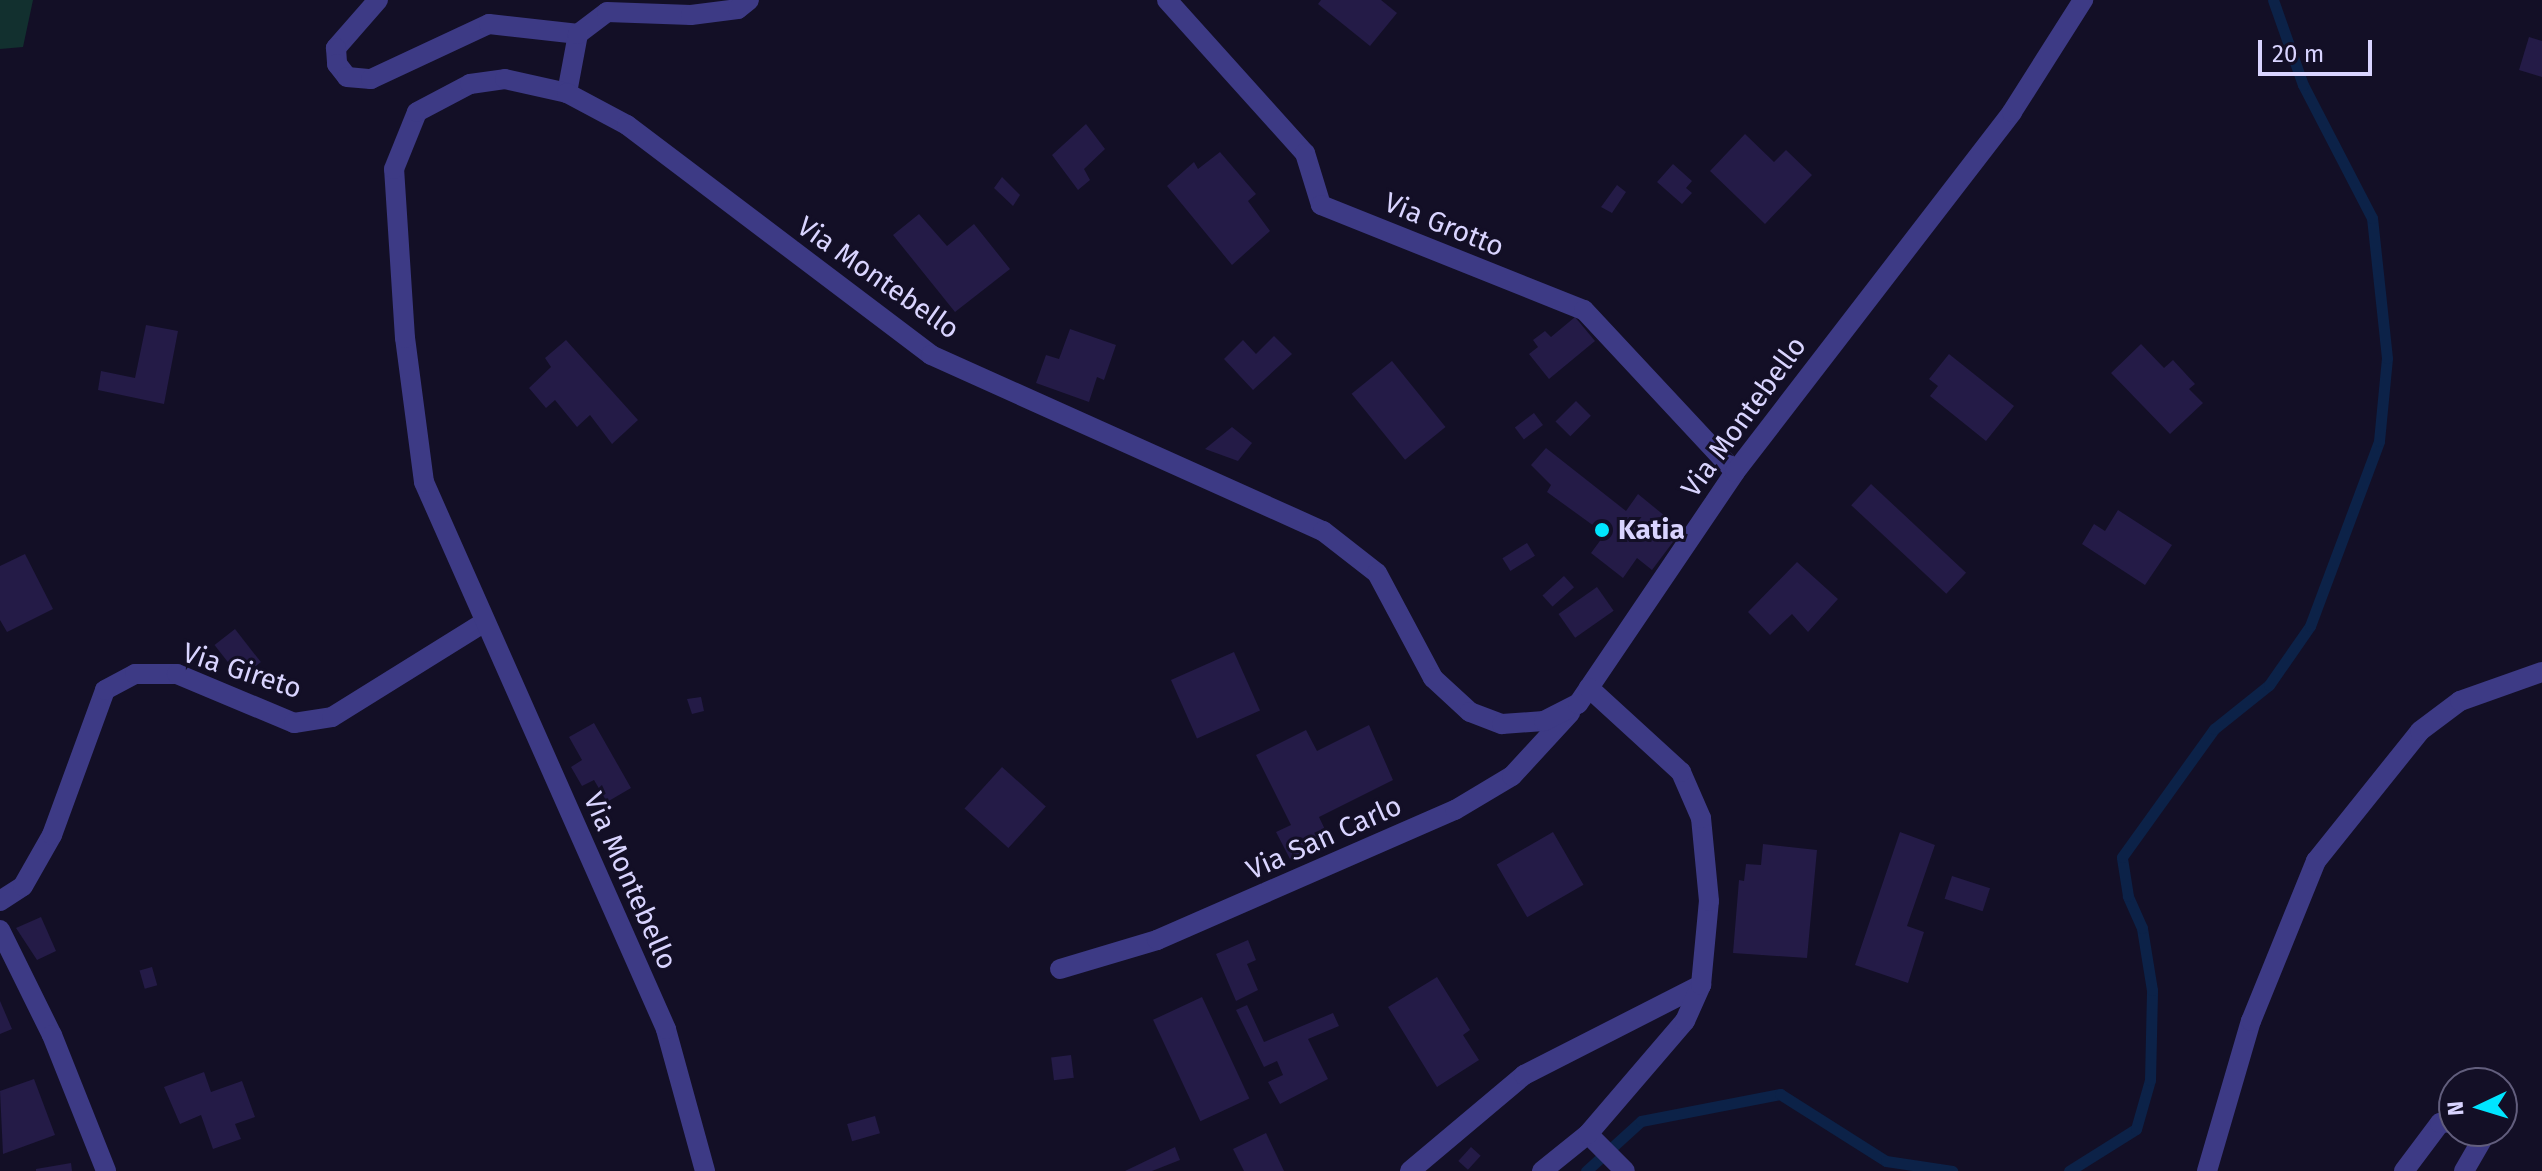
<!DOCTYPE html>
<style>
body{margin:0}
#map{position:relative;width:2542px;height:1171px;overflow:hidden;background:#130f26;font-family:"Fira Sans",sans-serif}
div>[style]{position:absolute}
.green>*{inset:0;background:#12302f}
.stream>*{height:11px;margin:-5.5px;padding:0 5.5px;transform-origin:5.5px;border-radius:5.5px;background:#0c2248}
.building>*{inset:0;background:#241b47;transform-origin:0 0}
.street>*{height:20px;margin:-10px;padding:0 10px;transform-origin:10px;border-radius:10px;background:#3d3a85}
.dots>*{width:22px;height:22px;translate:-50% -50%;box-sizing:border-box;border:4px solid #130f26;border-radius:50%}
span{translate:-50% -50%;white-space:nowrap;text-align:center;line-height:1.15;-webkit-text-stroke:6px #130f26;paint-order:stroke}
.street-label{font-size:28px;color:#d9d4ff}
.poi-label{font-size:28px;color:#d9d4ff;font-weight:700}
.left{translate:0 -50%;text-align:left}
.north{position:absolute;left:2438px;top:1067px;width:80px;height:80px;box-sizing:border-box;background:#130f26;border:2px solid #625e7d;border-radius:50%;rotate:266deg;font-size:22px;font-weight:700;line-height:32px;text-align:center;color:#d9d4ff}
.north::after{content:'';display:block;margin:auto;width:28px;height:36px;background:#00e5ff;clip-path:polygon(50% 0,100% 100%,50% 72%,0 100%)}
.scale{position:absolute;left:2258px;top:40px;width:114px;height:36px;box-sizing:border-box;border:4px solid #d9d4ff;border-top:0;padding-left:10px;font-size:24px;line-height:28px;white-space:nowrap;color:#d9d4ff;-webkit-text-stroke:6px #130f26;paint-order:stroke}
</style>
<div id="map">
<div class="green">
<div style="clip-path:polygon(0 0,33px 0,23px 47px,0 49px)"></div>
</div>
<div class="stream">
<div style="left:1586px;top:1171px;width:74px;rotate:-42.3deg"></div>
<div style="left:1641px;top:1121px;width:142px;rotate:-11deg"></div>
<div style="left:1780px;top:1094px;width:125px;rotate:32.3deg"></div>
<div style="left:1886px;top:1161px;width:67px;rotate:8.6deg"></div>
<div style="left:2069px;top:1171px;width:79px;rotate:-32.1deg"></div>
<div style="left:2136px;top:1129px;width:51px;rotate:-74.1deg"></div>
<div style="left:2150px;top:1080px;width:90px;rotate:-88.7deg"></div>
<div style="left:2152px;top:990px;width:63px;rotate:-99.2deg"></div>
<div style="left:2142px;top:928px;width:35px;rotate:-114deg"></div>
<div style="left:2128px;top:896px;width:39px;rotate:-99deg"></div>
<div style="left:2122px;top:857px;width:158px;rotate:-54.3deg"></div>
<div style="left:2214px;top:729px;width:70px;rotate:-38.7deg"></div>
<div style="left:2269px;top:685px;width:72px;rotate:-55.2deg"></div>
<div style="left:2310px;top:626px;width:197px;rotate:-69.5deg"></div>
<div style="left:2379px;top:441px;width:83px;rotate:-84.5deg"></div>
<div style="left:2387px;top:358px;width:141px;rotate:-96.1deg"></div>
<div style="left:2372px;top:218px;width:150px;rotate:-117.4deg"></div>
<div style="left:2303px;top:85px;width:90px;rotate:-109.4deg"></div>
</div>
<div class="building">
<div style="clip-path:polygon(1321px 0,1381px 0,1397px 13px,1370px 46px,1318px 4px)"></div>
<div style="clip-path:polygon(2529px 37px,2542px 41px,2542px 77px,2519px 70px)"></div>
<div style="clip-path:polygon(1086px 124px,1105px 149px,1084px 169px,1090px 180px,1078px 190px,1052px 155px)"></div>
<div style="clip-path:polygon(1745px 134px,1774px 162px,1786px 150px,1812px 175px,1765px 224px,1710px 171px)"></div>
<div style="clip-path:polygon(1220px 152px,1256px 194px,1248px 201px,1270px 231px,1232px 265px,1167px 186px,1194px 162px,1198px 169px)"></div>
<div style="clip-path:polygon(1673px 164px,1692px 181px,1686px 188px,1692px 193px,1682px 204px,1657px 182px)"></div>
<div style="clip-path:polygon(1002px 177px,1020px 195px,1013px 206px,994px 188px)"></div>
<div style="clip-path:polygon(1617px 185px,1626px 192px,1612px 213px,1601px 207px)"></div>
<div style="clip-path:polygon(919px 214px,947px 246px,974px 224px,1010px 269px,955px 312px,893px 235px)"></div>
<div style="clip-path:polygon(1575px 317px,1595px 341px,1549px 379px,1529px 354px,1538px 347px,1533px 340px,1545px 331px,1551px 337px)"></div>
<div style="clip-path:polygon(146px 325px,178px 331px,164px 404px,98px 390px,101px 371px,135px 378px)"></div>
<div style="clip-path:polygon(1070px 329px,1116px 345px,1104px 380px,1097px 377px,1089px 402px,1036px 383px,1046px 355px,1059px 359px)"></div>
<div style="clip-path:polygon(1274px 336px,1292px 354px,1253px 390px,1224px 359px,1243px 340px,1256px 354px)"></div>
<div style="clip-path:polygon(566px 340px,638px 420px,612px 444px,590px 415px,577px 427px,555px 400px,546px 408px,529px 388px,551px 367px,545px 358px)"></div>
<div style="clip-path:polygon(2141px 344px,2164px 368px,2173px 360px,2195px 384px,2189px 389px,2203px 403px,2170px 434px,2111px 373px)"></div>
<div style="clip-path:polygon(1949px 354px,2014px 406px,1986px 441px,1930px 396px,1938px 386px,1929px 379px)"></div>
<div style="left:1392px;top:361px;width:85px;height:52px;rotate:51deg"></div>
<div style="left:1576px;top:401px;width:21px;height:29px;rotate:45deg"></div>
<div style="left:1534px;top:413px;width:15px;height:24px;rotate:53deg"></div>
<div style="clip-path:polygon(1232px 427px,1252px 443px,1238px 461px,1205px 449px)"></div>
<div style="clip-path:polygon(1546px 448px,1626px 511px,1638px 494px,1682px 530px,1652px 570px,1637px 558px,1623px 578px,1591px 553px,1605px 534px,1547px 492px,1551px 485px,1531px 465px)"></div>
<div style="left:1871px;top:484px;width:130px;height:29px;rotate:43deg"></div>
<div style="clip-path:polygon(2118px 510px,2172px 545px,2145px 585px,2082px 544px,2094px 524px,2105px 531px)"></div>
<div style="left:1527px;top:543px;width:15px;height:29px;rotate:58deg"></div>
<div style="clip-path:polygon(25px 554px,53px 609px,7px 632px,0 620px,0 566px)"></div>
<div style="clip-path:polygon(1797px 562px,1838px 599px,1808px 632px,1792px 614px,1770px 635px,1748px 612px)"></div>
<div style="left:1564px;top:576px;width:15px;height:29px;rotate:48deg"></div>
<div style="left:1597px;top:587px;width:29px;height:47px;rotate:55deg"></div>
<div style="left:235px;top:629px;width:42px;height:26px;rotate:52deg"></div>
<div style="left:1234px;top:652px;width:64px;height:69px;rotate:66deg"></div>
<div style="clip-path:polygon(701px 697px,704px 711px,692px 714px,687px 699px)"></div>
<div style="clip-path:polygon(594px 723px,631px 788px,607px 802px,594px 780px,582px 786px,571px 767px,582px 760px,569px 737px)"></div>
<div style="clip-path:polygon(1369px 725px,1393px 780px,1319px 817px,1330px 840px,1290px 859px,1276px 832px,1291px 825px,1256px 755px,1306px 730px,1317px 751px)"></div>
<div style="left:1002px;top:767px;width:59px;height:56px;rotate:42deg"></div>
<div style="left:1553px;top:832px;width:61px;height:65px;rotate:60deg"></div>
<div style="clip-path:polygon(1900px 832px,1935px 845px,1907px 926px,1924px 932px,1908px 983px,1855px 965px)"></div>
<div style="clip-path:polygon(1763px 844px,1817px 850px,1807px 958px,1733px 953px,1739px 880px,1744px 881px,1746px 864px,1761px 865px)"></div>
<div style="left:1952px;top:876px;width:40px;height:24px;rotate:18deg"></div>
<div style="clip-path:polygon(41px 917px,56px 951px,37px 960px,16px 928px)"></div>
<div style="clip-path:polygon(1248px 940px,1256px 960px,1247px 964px,1258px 990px,1236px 1001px,1216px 954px)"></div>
<div style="left:152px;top:967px;width:19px;height:13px;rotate:74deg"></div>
<div style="clip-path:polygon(1437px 977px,1470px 1030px,1463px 1035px,1479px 1060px,1437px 1087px,1388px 1007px)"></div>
<div style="left:1202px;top:997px;width:112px;height:54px;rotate:65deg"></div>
<div style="clip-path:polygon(0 1001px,12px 1029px,0 1034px)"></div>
<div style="clip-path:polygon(1247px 1005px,1264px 1042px,1333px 1013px,1339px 1026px,1308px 1039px,1328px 1079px,1280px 1104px,1268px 1082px,1283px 1075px,1277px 1061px,1264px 1067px,1236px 1010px)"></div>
<div style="left:1071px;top:1055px;width:23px;height:20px;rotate:83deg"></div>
<div style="clip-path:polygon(204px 1072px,211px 1092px,242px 1081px,255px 1117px,235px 1124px,241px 1139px,213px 1149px,201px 1115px,180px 1124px,164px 1087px)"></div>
<div style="clip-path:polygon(34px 1079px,55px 1135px,3px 1154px,0 1091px)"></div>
<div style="left:875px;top:1116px;width:18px;height:29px;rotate:74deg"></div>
<div style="clip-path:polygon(1266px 1133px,1284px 1171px,1244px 1171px,1233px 1149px)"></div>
<div style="clip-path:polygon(1175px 1147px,1180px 1160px,1152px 1171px,1125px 1171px)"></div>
<div style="left:1471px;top:1147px;width:13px;height:19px;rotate:42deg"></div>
<div style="clip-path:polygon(71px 1163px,72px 1171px,36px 1171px,36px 1169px)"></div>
</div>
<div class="street">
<div style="left:378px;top:0;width:64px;rotate:131.2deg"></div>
<div style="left:336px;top:48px;width:16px;rotate:86deg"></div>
<div style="left:337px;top:64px;width:16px;rotate:52deg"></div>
<div style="left:347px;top:77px;width:24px;rotate:5deg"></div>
<div style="left:371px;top:79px;width:130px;rotate:-25deg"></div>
<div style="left:489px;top:24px;width:90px;rotate:6.4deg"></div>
<div style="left:578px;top:34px;width:60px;rotate:100.6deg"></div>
<div style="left:1167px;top:0;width:206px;rotate:48deg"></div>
<div style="left:1305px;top:153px;width:54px;rotate:72.9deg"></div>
<div style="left:1321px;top:205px;width:283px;rotate:21.8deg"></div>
<div style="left:1584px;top:310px;width:221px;rotate:47deg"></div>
<div style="left:578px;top:34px;width:36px;rotate:-37deg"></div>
<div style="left:607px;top:12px;width:84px;rotate:2deg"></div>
<div style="left:691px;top:15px;width:47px;rotate:-7.3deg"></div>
<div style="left:738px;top:9px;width:14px;rotate:-39deg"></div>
<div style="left:0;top:901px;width:27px;rotate:-33deg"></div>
<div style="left:23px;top:886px;width:59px;rotate:-60.4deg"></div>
<div style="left:52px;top:835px;width:154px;rotate:-69.9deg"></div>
<div style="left:105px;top:690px;width:34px;rotate:-28deg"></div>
<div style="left:135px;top:674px;width:42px"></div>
<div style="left:177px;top:674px;width:127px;rotate:22.7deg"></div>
<div style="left:294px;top:723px;width:38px;rotate:-9deg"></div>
<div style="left:332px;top:717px;width:178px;rotate:-31.9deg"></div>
<div style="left:0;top:930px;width:117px;rotate:63.7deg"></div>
<div style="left:52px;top:1035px;width:146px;rotate:68.3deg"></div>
<div style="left:1060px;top:969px;width:101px;rotate:-16.6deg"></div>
<div style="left:1157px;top:940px;width:325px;rotate:-23.6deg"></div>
<div style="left:1455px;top:810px;width:66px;rotate:-30.8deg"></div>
<div style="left:1512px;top:776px;width:86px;rotate:-47.4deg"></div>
<div style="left:1588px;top:1134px;width:52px;rotate:45deg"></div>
<div style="left:705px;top:1171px;width:147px;rotate:-105.4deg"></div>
<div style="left:666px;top:1029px;width:598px;rotate:-113.87deg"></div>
<div style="left:424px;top:482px;width:145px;rotate:-97.5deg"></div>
<div style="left:405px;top:338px;width:169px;rotate:-93.7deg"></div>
<div style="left:394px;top:169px;width:61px;rotate:-68deg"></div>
<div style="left:417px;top:112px;width:60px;rotate:-27.8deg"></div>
<div style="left:470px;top:84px;width:35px;rotate:-8deg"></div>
<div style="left:505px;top:79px;width:64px;rotate:12.7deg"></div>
<div style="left:567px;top:93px;width:68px;rotate:28.1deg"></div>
<div style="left:627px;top:125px;width:381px;rotate:37.1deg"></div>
<div style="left:931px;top:355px;width:430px;rotate:24.2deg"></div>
<div style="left:1323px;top:531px;width:68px;rotate:37.9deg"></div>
<div style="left:1377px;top:573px;width:119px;rotate:61.9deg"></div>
<div style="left:1433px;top:678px;width:50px;rotate:42.6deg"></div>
<div style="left:1470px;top:712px;width:34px;rotate:21deg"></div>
<div style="left:1502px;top:724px;width:42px;rotate:-4.1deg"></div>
<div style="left:1544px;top:721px;width:38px;rotate:-27deg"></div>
<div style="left:1578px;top:704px;width:280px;rotate:-55.9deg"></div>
<div style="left:1735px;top:472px;width:454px;rotate:-52.4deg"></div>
<div style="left:2012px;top:112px;width:133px;rotate:-57.6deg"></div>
<div style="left:1410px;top:1171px;width:149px;rotate:-40.1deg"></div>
<div style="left:1524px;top:1075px;width:199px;rotate:-27deg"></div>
<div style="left:1542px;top:1171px;width:59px;rotate:-38.8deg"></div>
<div style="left:1588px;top:1134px;width:149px;rotate:-49.4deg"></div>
<div style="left:1685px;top:1021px;width:39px;rotate:-66deg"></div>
<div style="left:1701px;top:985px;width:84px;rotate:-84.6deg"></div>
<div style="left:1709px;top:901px;width:83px;rotate:-95.5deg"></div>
<div style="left:1701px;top:818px;width:50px;rotate:-113.5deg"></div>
<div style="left:1681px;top:772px;width:125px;rotate:-137.6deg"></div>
<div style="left:2207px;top:1171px;width:156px;rotate:-73.7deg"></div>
<div style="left:2251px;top:1021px;width:173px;rotate:-67.9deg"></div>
<div style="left:2316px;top:861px;width:166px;rotate:-51.3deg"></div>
<div style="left:2420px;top:731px;width:50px;rotate:-36.9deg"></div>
<div style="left:2460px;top:701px;width:87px;rotate:-19.5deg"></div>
<div style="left:2404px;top:1171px;width:60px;rotate:-53.1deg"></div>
<div style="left:2440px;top:1123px;width:14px;rotate:-4deg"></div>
<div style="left:2464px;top:1171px;width:39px;rotate:-60deg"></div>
<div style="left:2484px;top:1137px;width:8px;rotate:-130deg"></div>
</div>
<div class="dots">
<div style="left:1602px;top:530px;background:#00e5ff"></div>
</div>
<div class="street-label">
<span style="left:1444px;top:225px;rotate:22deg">Via Grotto</span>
<span style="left:878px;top:278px;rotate:35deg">Via Montebello</span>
<span style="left:1744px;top:417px;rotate:-54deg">Via Montebello</span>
<span style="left:242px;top:671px;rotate:18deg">Via Gireto</span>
<span style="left:1324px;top:838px;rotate:-24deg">Via San Carlo</span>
<span style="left:630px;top:881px;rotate:66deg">Via Montebello</span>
</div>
<div class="poi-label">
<span class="left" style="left:1618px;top:530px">Katia</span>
</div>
<div class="north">N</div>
<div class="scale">20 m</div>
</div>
